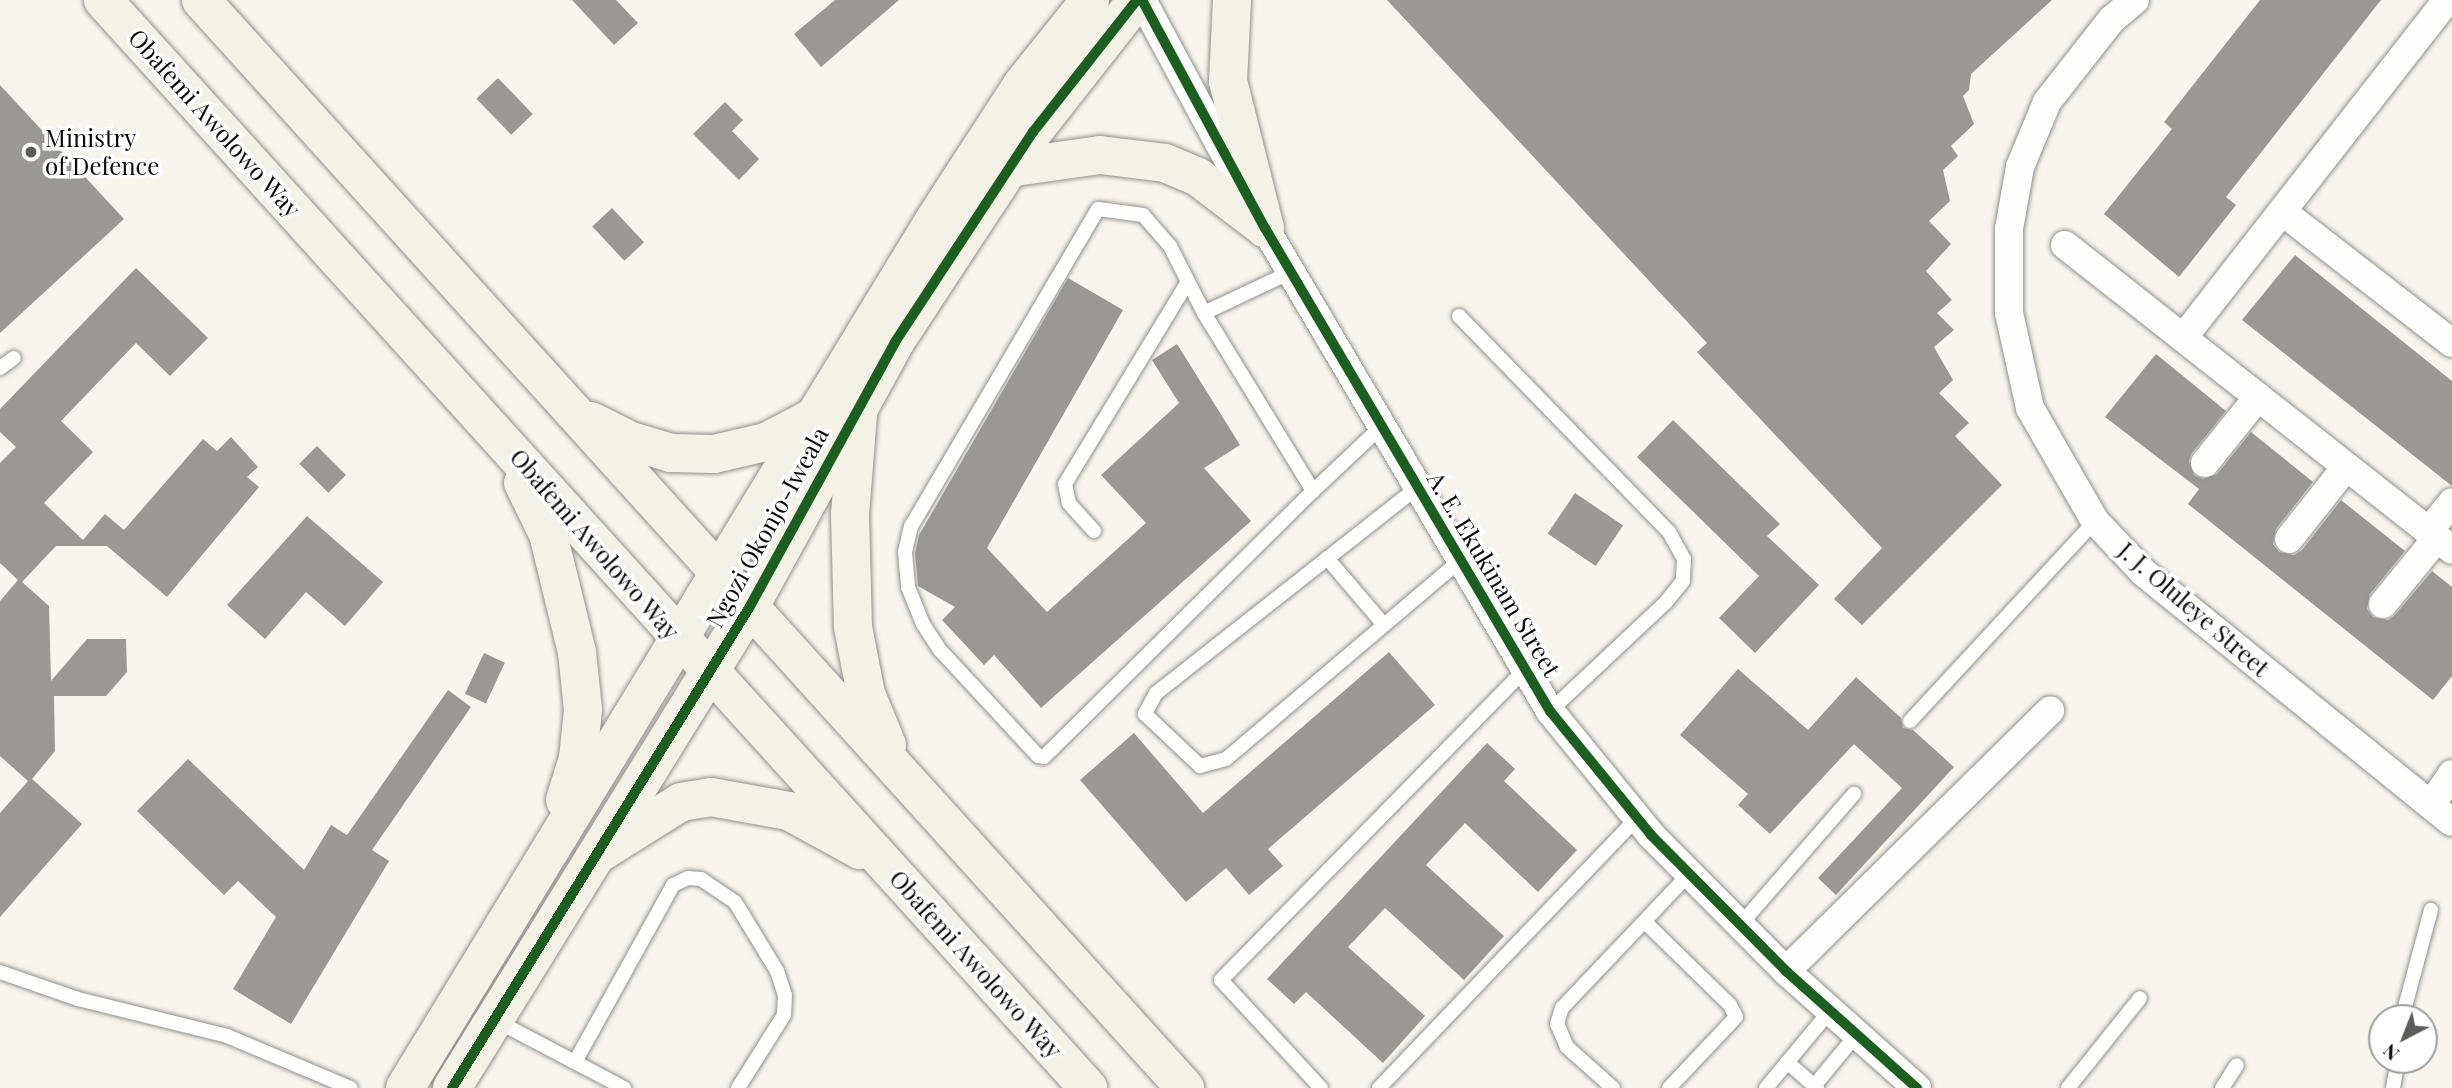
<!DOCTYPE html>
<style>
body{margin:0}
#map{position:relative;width:2452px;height:1088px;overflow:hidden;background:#f9f5ec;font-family:"Playfair Display",serif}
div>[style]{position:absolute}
.building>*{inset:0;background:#9b9893;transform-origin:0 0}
.roads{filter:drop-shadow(0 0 2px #92908c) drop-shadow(0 0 2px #92908c)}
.lane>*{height:14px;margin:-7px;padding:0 7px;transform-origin:7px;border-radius:7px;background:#fefefc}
.street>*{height:28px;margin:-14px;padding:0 14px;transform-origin:14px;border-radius:14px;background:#fefefc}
.secondary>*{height:38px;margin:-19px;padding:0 19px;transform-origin:19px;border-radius:19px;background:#f4f2e7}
.cycleway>*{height:10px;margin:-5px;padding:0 5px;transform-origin:5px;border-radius:5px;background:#1b5e20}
.dots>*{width:19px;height:19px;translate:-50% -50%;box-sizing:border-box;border:4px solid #fff;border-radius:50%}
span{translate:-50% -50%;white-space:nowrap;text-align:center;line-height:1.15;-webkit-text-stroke:7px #fff;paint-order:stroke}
.street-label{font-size:24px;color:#0a0a0a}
.poi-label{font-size:24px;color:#0a0a0a}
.left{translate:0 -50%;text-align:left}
.north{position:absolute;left:2368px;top:1004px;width:70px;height:70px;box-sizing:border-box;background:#fff;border:2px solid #9d9d9d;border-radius:50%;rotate:222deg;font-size:19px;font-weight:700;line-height:28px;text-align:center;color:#0a0a0a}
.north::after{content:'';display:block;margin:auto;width:24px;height:32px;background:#5e5c59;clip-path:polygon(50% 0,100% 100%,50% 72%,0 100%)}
</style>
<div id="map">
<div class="building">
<div style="clip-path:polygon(572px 0,616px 0,638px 23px,614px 45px)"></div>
<div style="clip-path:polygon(835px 0,899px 0,821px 67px,794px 34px)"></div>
<div style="clip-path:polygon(1387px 0,2052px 0,1971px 74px,1969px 90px,1963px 96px,1974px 124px,1951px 146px,1958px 156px,1943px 170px,1950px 201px,1929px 221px,1951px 244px,1926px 271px,1952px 300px,1937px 313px,1954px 330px,1934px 347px,1953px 380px,1939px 393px,1969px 423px,1955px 436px,2002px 485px,1862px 625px,1834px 599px,1882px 548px,1697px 352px,1707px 343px)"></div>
<div style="clip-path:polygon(2260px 0,2381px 0,2226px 197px,2236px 205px,2179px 277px,2104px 214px,2172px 129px,2164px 122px)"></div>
<div style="left:498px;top:78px;width:50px;height:30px;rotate:46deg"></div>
<div style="clip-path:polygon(0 85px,124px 219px,0 333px)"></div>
<div style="clip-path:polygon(725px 102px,743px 120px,732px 131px,759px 159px,739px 180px,693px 134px)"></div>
<div style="left:612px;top:208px;width:47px;height:27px;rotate:47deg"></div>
<div style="clip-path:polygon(2295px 255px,2452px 381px,2452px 486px,2242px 320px)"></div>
<div style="clip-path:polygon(136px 268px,208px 338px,170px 376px,136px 343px,61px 421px,93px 452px,44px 503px,83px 540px,105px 514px,124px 530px,203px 439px,217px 451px,231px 437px,258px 467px,247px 477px,259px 487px,167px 597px,107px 546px,56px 546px,22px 582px,49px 606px,51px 681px,87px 639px,126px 639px,127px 672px,106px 696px,54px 696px,55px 751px,32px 779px,82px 824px,0 917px,0 813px,28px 781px,0 756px,0 601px,18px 580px,0 563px,0 463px,16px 447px,0 432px,0 409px)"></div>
<div style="clip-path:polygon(1068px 278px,1123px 310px,987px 548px,1047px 612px,1146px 523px,1101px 475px,1179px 403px,1152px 360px,1177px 344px,1240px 445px,1204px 468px,1251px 521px,1041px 708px,994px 655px,984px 665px,942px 620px,955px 607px,918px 586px,915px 553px,919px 535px)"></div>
<div style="clip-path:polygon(2156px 354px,2226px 411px,2192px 453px,2189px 461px,2194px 475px,2203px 479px,2217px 474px,2251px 432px,2313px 482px,2276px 529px,2273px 544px,2279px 552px,2294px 555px,2302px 550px,2341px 500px,2405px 551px,2370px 594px,2367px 609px,2373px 617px,2388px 620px,2395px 615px,2432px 571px,2452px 587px,2452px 676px,2433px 700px,2188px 504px,2199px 489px,2105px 417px)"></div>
<div style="clip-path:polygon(1673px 420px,1780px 524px,1767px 536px,1819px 585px,1755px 653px,1719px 618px,1759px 576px,1637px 457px)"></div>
<div style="left:317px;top:446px;width:41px;height:25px;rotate:45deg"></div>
<div style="left:1575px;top:493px;width:58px;height:49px;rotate:34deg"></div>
<div style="clip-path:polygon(307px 516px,383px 582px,345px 626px,306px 592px,265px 639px,227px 605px)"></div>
<div style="clip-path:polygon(1389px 652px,1435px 705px,1268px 849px,1283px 866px,1249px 895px,1226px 868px,1186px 902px,1080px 780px,1134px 733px,1203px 813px)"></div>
<div style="left:484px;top:653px;width:23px;height:45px;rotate:25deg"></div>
<div style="clip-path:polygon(1738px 669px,1808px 730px,1856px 677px,1901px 718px,1903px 728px,1913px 730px,1954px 767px,1836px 895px,1818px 878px,1902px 788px,1854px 744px,1770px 834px,1738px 805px,1748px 794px,1680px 735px)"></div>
<div style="clip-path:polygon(448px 690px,471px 707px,372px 850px,389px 861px,291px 1024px,233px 989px,276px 917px,238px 881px,224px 895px,137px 811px,188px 759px,304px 870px,331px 825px,347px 835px)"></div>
<div style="clip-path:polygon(1487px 743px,1515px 769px,1504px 781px,1577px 850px,1538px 892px,1465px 823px,1426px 865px,1504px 936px,1464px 980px,1385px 908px,1348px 947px,1425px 1016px,1383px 1063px,1306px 992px,1294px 1004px,1267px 979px)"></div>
</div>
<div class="roads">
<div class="lane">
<div style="left:1291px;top:272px;width:96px;rotate:154.8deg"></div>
<div style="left:1204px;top:313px;width:209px;rotate:58.5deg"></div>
<div style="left:1313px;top:491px;width:95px;rotate:-43.3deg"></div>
<div style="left:1204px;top:313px;width:75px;rotate:-116.9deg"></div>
<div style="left:1170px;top:246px;width:41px;rotate:-131.1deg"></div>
<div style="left:1143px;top:215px;width:45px;rotate:-172.4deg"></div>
<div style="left:1098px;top:209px;width:368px;rotate:120.5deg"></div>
<div style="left:911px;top:526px;width:27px;rotate:103deg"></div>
<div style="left:905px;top:552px;width:35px;rotate:85deg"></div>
<div style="left:908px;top:587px;width:40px;rotate:68deg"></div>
<div style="left:923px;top:624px;width:31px;rotate:57deg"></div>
<div style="left:940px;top:650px;width:144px;rotate:47.2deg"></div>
<div style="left:1038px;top:756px;width:6px;rotate:9deg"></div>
<div style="left:1044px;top:757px;width:378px;rotate:-44.7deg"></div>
<div style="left:1459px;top:316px;width:301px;rotate:45.8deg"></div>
<div style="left:1669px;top:532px;width:31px;rotate:61deg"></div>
<div style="left:1684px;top:559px;width:22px;rotate:93deg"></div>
<div style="left:1683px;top:581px;width:28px;rotate:129deg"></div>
<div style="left:1665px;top:603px;width:158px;rotate:136.8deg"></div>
<div style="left:0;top:368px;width:17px;rotate:-36deg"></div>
<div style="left:1418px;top:487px;width:333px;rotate:141.8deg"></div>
<div style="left:1156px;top:693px;width:24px;rotate:118deg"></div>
<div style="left:1145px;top:714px;width:76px;rotate:43.4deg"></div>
<div style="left:1200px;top:766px;width:27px;rotate:-15deg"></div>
<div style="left:1226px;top:759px;width:308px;rotate:-40.3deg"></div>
<div style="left:1094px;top:531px;width:38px;rotate:-132deg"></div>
<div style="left:1069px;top:503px;width:19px;rotate:-102deg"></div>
<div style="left:1065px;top:484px;width:235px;rotate:-58.7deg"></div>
<div style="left:1327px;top:558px;width:88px;rotate:49.6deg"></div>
<div style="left:1910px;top:721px;width:272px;rotate:-47.2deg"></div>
<div style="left:1646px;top:923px;width:117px;rotate:44.3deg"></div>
<div style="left:1730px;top:1005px;width:13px;rotate:63deg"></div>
<div style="left:1736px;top:1017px;width:98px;rotate:133.3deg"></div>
<div style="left:1740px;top:925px;width:174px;rotate:-49deg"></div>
<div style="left:0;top:972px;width:83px;rotate:19.1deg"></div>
<div style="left:78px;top:999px;width:154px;rotate:13.9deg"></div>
<div style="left:227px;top:1036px;width:134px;rotate:22.8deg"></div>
<div style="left:2402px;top:1018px;width:112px;rotate:-75deg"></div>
<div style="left:495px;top:1020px;width:146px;rotate:27.8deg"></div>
<div style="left:575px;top:1062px;width:202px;rotate:-61deg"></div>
<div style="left:673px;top:885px;width:17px;rotate:-25deg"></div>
<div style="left:688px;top:878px;width:13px;rotate:4deg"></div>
<div style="left:701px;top:879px;width:41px;rotate:34.1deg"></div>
<div style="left:735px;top:902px;width:81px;rotate:58.7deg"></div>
<div style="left:777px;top:971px;width:25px;rotate:72deg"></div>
<div style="left:785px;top:995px;width:20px;rotate:93deg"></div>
<div style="left:784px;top:1015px;width:86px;rotate:122.2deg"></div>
<div style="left:1787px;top:1062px;width:40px;rotate:41deg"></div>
<div style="left:1814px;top:1086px;width:67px;rotate:-50.4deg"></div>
<div style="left:1321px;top:1088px;width:147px;rotate:-132.8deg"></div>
<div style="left:1221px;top:980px;width:436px;rotate:-45.6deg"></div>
<div style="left:1379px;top:1088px;width:373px;rotate:-46.3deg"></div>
<div style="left:1613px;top:1088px;width:62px;rotate:-138.3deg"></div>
<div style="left:1567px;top:1047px;width:25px;rotate:-113deg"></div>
<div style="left:1557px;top:1024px;width:17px;rotate:-73deg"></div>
<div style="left:1562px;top:1008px;width:185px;rotate:-46.5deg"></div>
<div style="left:1766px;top:1088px;width:100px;rotate:-50.3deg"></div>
<div style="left:2068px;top:1088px;width:115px;rotate:-51.3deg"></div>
<div style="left:2222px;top:1088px;width:27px;rotate:-57deg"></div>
<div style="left:2393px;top:1088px;width:28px;rotate:-80deg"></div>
</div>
<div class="street">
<div style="left:1142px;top:0;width:259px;rotate:61.7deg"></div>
<div style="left:1265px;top:228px;width:561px;rotate:59.46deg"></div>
<div style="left:1550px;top:711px;width:160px;rotate:50.8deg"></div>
<div style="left:1651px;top:835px;width:192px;rotate:45.2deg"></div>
<div style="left:1786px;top:971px;width:176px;rotate:41.8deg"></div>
<div style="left:2135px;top:0;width:30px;rotate:140deg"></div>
<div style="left:2112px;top:19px;width:105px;rotate:128.1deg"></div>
<div style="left:2047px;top:102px;width:70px;rotate:112.6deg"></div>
<div style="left:2020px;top:167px;width:63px;rotate:100.1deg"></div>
<div style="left:2009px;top:229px;width:84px;rotate:90deg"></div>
<div style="left:2009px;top:313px;width:97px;rotate:77.5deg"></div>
<div style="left:2030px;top:408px;width:130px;rotate:60.1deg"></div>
<div style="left:2095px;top:521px;width:70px;rotate:46.7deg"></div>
<div style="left:2143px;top:572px;width:397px;rotate:39deg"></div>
<div style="left:2283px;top:212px;width:214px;rotate:37.8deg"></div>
<div style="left:2065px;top:245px;width:493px;rotate:38.2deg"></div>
<div style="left:2183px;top:338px;width:429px;rotate:-52deg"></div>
<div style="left:2205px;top:463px;width:85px;rotate:-51.2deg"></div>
<div style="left:2428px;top:532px;width:38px;rotate:-51deg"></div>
<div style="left:2289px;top:539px;width:92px;rotate:-51.6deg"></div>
<div style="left:2383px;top:604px;width:85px;rotate:-50.7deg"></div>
<div style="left:2431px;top:805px;width:37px;rotate:-56deg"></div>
<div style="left:1786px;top:971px;width:371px;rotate:-44.6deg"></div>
</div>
<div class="secondary">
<div style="left:103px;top:0;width:1468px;rotate:47.84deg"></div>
<div style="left:201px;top:0;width:1467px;rotate:47.87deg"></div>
<div style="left:1232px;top:0;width:81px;rotate:92.8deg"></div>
<div style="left:1228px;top:81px;width:152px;rotate:75.9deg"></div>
<div style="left:1008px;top:168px;width:93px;rotate:-8deg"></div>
<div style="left:1100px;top:155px;width:65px;rotate:7deg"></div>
<div style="left:1165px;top:163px;width:36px;rotate:23deg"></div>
<div style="left:1198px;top:177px;width:84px;rotate:37.3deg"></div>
<div style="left:858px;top:415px;width:99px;rotate:94.6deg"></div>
<div style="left:850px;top:514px;width:113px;rotate:88.5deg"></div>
<div style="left:853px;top:627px;width:68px;rotate:79deg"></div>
<div style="left:866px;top:694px;width:55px;rotate:67.6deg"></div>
<div style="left:591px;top:421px;width:45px;rotate:26.6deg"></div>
<div style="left:631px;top:441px;width:42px;rotate:16.7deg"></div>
<div style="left:671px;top:453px;width:43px;rotate:1.3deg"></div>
<div style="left:714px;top:454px;width:53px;rotate:-13deg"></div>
<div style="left:766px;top:442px;width:56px;rotate:-27.5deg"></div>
<div style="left:523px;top:483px;width:57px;rotate:63.9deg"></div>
<div style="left:548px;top:534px;width:122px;rotate:76.2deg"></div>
<div style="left:577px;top:652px;width:58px;rotate:84.1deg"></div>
<div style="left:583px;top:710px;width:48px;rotate:95.9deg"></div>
<div style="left:578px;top:758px;width:44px;rotate:107.2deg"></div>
<div style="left:603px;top:851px;width:92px;rotate:-32.1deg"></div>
<div style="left:681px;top:802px;width:30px;rotate:-9deg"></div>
<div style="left:711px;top:797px;width:79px;rotate:10.2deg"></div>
<div style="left:789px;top:811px;width:81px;rotate:28.8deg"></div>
<div style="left:405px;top:1088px;width:1018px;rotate:-58.62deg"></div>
<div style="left:935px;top:219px;width:160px;rotate:-57deg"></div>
<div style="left:1022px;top:85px;width:109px;rotate:-51.3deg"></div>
<div style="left:452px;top:1088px;width:564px;rotate:-58.25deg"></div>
<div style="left:749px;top:608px;width:303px;rotate:-61.2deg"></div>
<div style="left:895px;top:342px;width:251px;rotate:-56.7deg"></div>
<div style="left:1033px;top:132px;width:168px;rotate:-51.8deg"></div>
</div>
</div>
<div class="cycleway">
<div style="left:1142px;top:0;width:259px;rotate:61.7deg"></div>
<div style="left:1265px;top:228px;width:561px;rotate:59.46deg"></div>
<div style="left:1550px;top:711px;width:160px;rotate:50.8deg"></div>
<div style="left:1651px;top:835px;width:192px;rotate:45.2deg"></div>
<div style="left:1786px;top:971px;width:176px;rotate:41.8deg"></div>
<div style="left:452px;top:1088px;width:564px;rotate:-58.25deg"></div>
<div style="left:749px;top:608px;width:303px;rotate:-61.2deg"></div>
<div style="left:895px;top:342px;width:251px;rotate:-56.7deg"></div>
<div style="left:1033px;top:132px;width:168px;rotate:-51.8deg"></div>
</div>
<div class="dots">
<div style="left:31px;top:152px;background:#5e5c59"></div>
</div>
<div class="street-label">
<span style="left:215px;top:123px;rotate:48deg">Obafemi Awolowo Way</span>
<span style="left:767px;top:527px;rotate:-61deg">Ngozi Okonjo-Iweala</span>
<span style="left:595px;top:544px;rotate:49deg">Obafemi Awolowo Way</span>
<span style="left:1494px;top:574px;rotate:59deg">A. E. Ekukinam Street</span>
<span style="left:2194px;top:609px;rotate:41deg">J. J. Oluleye Street</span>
<span style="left:976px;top:964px;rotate:48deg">Obafemi Awolowo Way</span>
</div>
<div class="poi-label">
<span class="left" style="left:45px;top:152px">Ministry<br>of Defence</span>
</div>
<div class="north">N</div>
</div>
